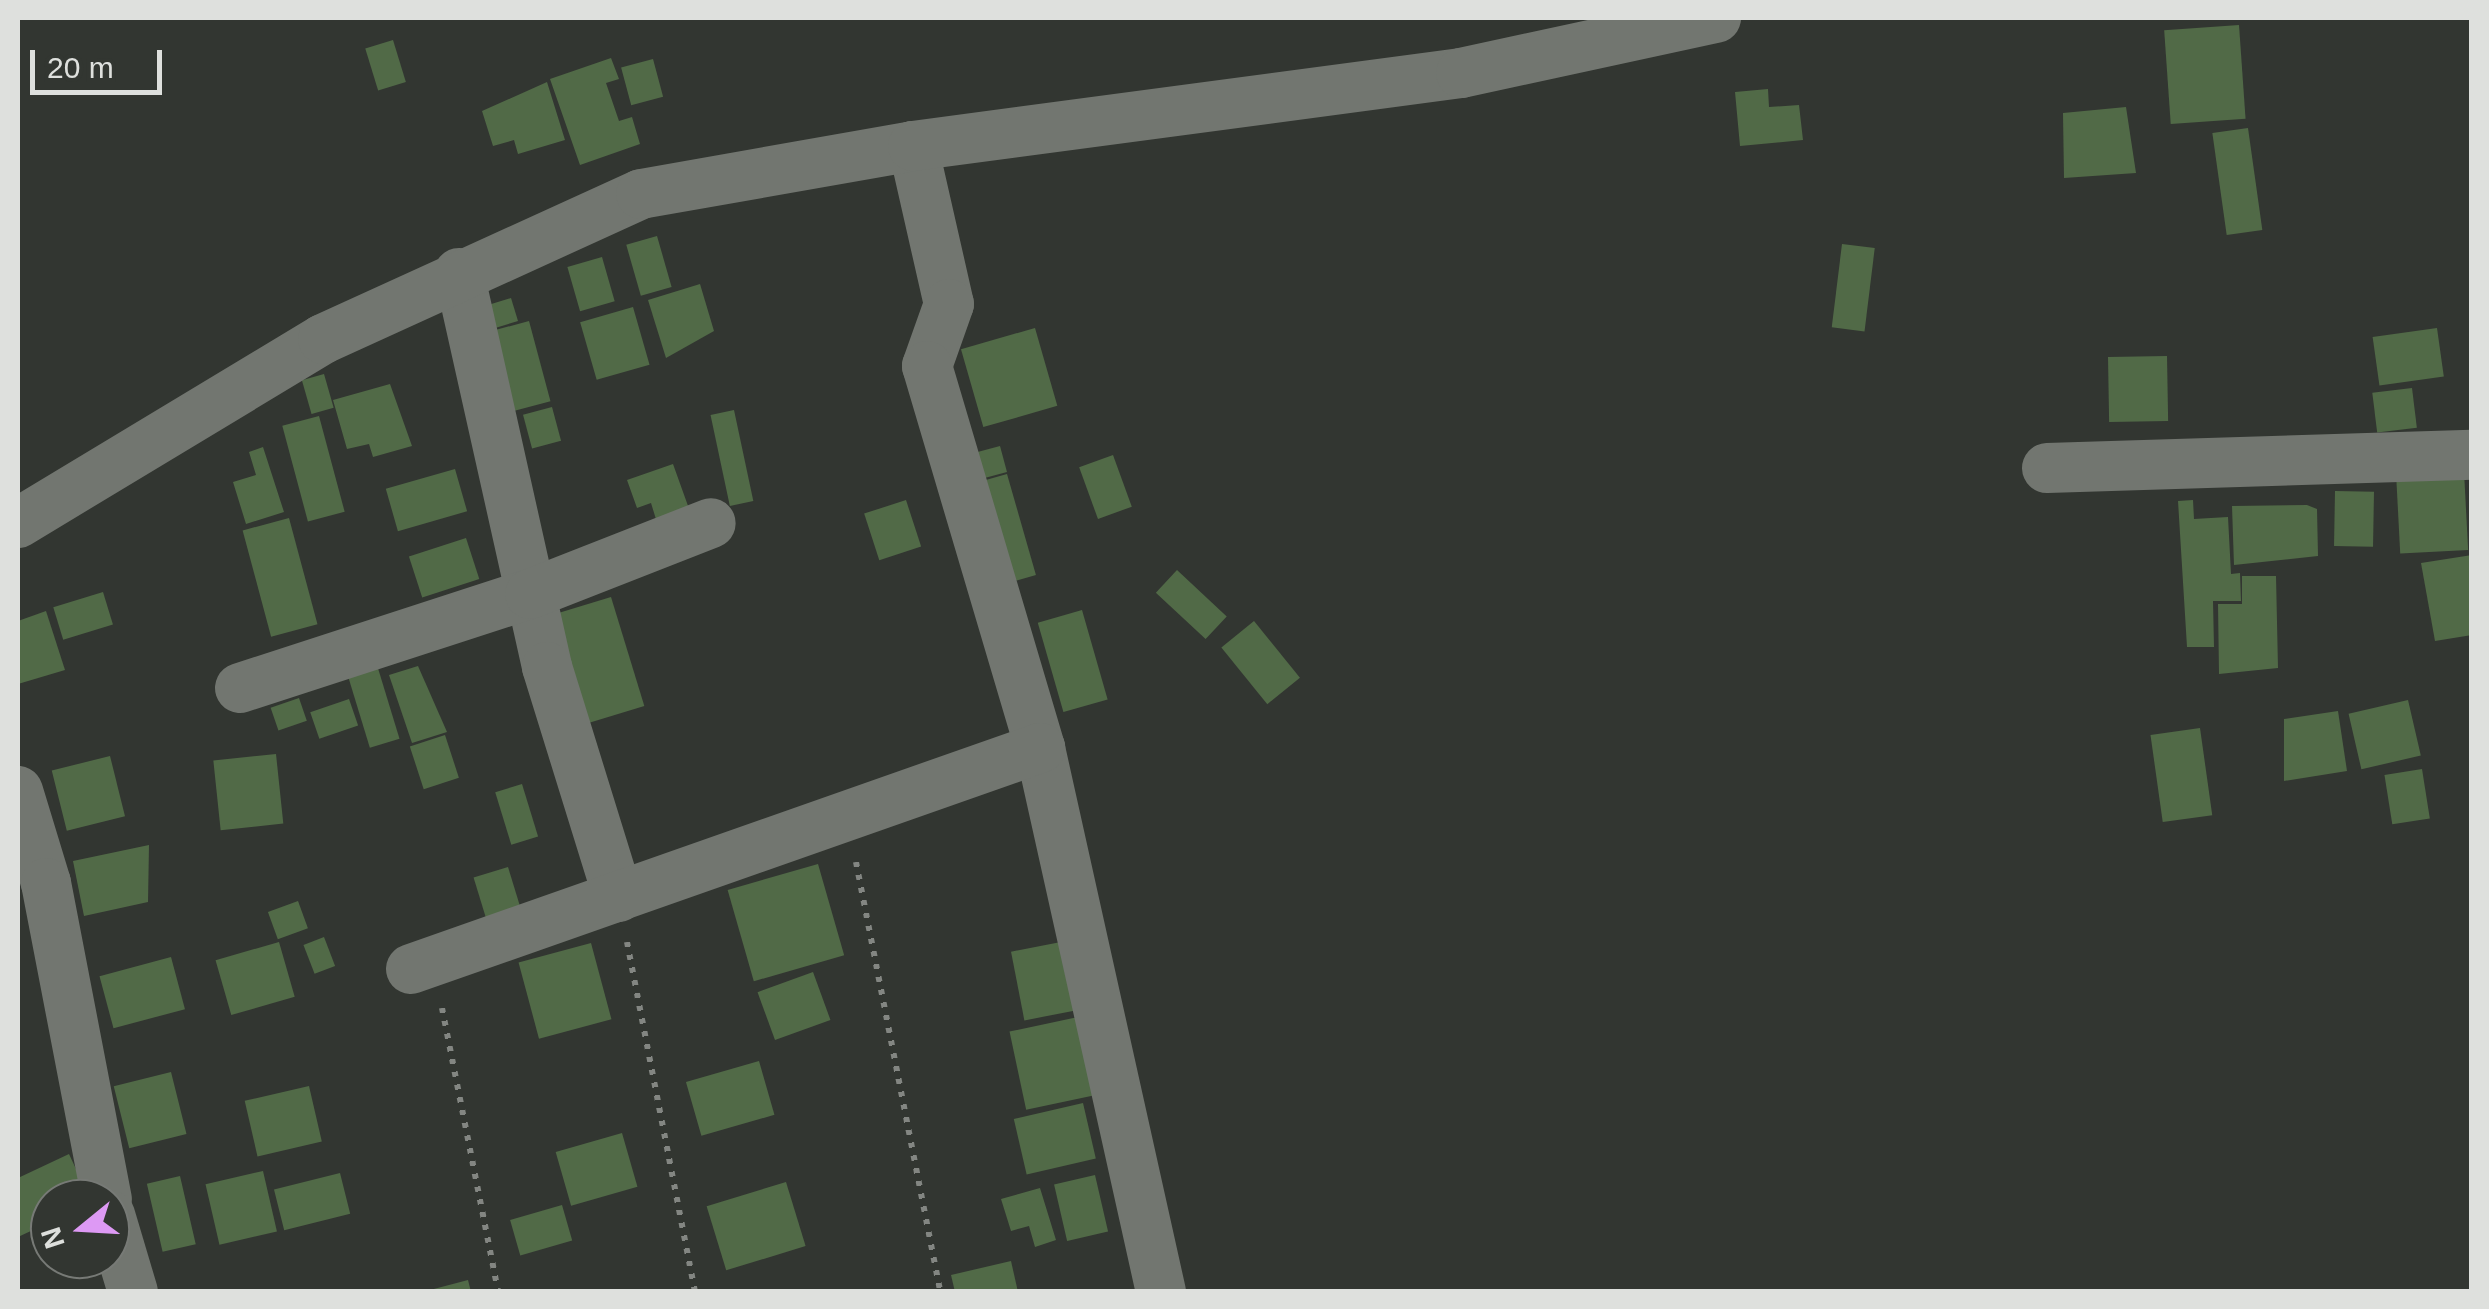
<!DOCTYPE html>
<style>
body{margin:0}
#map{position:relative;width:2489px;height:1309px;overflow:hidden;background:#323631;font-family:Helvetica,sans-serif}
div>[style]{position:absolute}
.building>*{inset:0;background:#516a47;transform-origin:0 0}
.path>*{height:6px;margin-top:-3px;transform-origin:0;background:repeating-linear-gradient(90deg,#838682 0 5px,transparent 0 13px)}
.minor>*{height:50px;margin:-25px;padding:0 25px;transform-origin:25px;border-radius:25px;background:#727670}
span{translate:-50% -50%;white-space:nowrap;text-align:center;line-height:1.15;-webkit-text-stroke:8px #323631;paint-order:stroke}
.frame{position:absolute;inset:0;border:20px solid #dee0dd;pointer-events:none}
.north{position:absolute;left:30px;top:1179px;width:100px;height:100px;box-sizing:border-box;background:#323631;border:2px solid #777a76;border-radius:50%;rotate:252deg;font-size:28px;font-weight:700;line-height:40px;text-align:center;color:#dee0dd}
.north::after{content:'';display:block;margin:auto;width:35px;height:45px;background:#dd99f4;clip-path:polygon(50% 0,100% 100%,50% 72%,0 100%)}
.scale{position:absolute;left:30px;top:50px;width:132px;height:45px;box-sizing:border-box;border:5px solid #dee0dd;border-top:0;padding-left:12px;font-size:30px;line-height:35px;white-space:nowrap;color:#dee0dd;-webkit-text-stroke:8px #323631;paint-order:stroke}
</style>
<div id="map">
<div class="building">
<div style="left:2239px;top:25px;width:94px;height:75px;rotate:86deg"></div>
<div style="left:393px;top:40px;width:44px;height:29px;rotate:73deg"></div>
<div style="clip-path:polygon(611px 58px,619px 79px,606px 83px,619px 121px,632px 117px,640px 144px,580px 165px,550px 79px)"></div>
<div style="left:653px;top:59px;width:39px;height:33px;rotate:75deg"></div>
<div style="clip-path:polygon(547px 82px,565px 140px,518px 154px,514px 140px,493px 146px,482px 111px)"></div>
<div style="clip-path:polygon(1768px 89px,1769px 107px,1799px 105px,1803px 140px,1740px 146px,1735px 92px)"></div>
<div style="clip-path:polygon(2126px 107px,2136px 173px,2064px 178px,2063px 113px)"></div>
<div style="left:2248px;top:128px;width:103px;height:36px;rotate:82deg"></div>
<div style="left:657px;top:236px;width:53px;height:32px;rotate:74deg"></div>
<div style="left:1842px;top:244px;width:33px;height:84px;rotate:7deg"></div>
<div style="left:602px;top:257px;width:46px;height:36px;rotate:74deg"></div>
<div style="clip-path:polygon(700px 284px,714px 331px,666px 358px,648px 300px)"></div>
<div style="left:511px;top:298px;width:24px;height:41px;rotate:73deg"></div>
<div style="left:633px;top:307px;width:60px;height:55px;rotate:74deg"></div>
<div style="left:529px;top:321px;width:83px;height:55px;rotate:75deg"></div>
<div style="left:1035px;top:328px;width:81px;height:77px;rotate:74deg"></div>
<div style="left:2437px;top:328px;width:49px;height:65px;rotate:82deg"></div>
<div style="left:2167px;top:356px;width:65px;height:59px;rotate:89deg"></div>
<div style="left:324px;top:374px;width:35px;height:23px;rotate:74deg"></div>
<div style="clip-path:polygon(390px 384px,412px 446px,373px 457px,369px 444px,347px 449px,333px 400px)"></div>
<div style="left:2412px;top:388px;width:40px;height:40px;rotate:83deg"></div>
<div style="left:552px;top:407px;width:35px;height:30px;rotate:75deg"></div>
<div style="left:734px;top:410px;width:93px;height:24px;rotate:78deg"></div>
<div style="left:319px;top:416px;width:99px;height:38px;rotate:75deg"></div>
<div style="left:1000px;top:446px;width:27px;height:29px;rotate:75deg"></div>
<div style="clip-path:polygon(263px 447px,284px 512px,246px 524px,233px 482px,256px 475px,249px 452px)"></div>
<div style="left:1113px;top:455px;width:55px;height:36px;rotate:70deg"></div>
<div style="clip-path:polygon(673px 464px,692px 517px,659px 529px,651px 503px,637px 508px,627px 480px)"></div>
<div style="left:455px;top:469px;width:44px;height:72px;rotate:74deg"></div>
<div style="left:2464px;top:471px;width:79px;height:68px;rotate:87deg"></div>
<div style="left:1007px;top:474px;width:105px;height:34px;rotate:74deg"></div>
<div style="left:2335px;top:491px;width:39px;height:55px;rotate:1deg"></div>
<div style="left:906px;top:500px;width:49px;height:44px;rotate:72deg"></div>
<div style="clip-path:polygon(2193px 500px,2194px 519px,2228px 517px,2231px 574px,2240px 573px,2241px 601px,2213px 601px,2214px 647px,2187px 647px,2178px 501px)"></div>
<div style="clip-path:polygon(2307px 505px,2317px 509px,2318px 556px,2234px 565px,2232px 506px)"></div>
<div style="left:289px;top:518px;width:110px;height:48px;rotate:75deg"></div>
<div style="left:466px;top:538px;width:43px;height:60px;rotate:72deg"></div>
<div style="clip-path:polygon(2472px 555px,2472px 635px,2435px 641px,2421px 563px)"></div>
<div style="left:1177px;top:570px;width:68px;height:31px;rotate:43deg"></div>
<div style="clip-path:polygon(2242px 576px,2276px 576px,2278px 668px,2219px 674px,2218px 604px,2242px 604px)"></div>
<div style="left:103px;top:592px;width:34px;height:52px;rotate:73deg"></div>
<div style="left:611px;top:597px;width:114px;height:73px;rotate:73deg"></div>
<div style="left:1082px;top:610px;width:93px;height:46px;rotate:74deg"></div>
<div style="clip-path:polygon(46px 611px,65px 670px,18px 684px,18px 621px)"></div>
<div style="left:1254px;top:621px;width:73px;height:42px;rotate:51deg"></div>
<div style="left:377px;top:665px;width:77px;height:31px;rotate:73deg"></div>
<div style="clip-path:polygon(418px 666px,447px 732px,412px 743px,389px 675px)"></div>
<div style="left:299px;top:698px;width:24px;height:30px;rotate:71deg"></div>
<div style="left:349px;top:699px;width:28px;height:41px;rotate:71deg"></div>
<div style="left:2408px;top:700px;width:57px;height:61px;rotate:77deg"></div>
<div style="clip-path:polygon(2338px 711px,2347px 771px,2284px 781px,2284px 719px)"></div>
<div style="left:2200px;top:728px;width:88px;height:50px;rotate:82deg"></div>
<div style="left:445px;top:735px;width:45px;height:37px;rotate:72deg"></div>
<div style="left:276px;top:754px;width:70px;height:63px;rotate:84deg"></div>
<div style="left:110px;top:756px;width:62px;height:60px;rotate:76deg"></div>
<div style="left:2422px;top:769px;width:50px;height:38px;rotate:81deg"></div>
<div style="left:522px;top:784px;width:55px;height:28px;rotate:73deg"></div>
<div style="clip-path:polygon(149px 845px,148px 902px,84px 916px,73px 861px)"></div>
<div style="left:818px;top:864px;width:95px;height:94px;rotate:74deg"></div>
<div style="left:508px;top:867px;width:51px;height:36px;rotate:73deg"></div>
<div style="left:298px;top:901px;width:29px;height:32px;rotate:70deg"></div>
<div style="left:324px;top:937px;width:31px;height:22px;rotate:69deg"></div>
<div style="left:1066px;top:941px;width:70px;height:56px;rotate:79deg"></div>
<div style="left:279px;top:942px;width:57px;height:66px;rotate:74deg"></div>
<div style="left:591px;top:943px;width:79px;height:75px;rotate:75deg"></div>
<div style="left:171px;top:957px;width:54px;height:74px;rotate:75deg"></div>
<div style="left:813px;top:972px;width:51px;height:59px;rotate:70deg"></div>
<div style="left:1078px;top:1017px;width:80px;height:70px;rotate:78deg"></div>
<div style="left:759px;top:1061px;width:56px;height:76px;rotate:74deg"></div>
<div style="left:171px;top:1072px;width:64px;height:59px;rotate:76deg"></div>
<div style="left:309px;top:1086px;width:57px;height:66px;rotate:77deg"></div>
<div style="left:1083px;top:1103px;width:57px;height:71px;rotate:77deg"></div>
<div style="left:622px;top:1133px;width:56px;height:69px;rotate:74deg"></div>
<div style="clip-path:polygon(69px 1154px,83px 1184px,71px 1189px,76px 1199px,50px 1199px,50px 1222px,18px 1237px,18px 1178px)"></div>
<div style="left:263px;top:1171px;width:62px;height:59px;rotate:77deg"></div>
<div style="left:340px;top:1173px;width:42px;height:68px;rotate:76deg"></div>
<div style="left:1095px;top:1175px;width:58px;height:42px;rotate:77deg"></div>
<div style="left:180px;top:1176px;width:70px;height:34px;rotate:77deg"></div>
<div style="left:786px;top:1182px;width:67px;height:83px;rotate:73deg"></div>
<div style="clip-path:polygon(1040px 1188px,1056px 1240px,1035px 1247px,1029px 1226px,1011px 1231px,1001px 1199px)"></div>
<div style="left:562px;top:1205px;width:37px;height:54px;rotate:74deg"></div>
<div style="clip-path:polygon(1011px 1261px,1018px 1292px,955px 1292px,951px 1275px)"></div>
<div style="clip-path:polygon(468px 1280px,471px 1292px,430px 1292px,430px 1290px)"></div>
</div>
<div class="path">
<div style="left:856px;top:862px;width:438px;rotate:78.9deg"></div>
<div style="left:627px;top:942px;width:357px;rotate:79deg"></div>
<div style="left:442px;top:1008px;width:289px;rotate:78.8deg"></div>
</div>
<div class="minor">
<div style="left:913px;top:146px;width:162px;rotate:77.2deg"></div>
<div style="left:949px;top:304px;width:66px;rotate:109.5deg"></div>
<div style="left:927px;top:366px;width:398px;rotate:73.5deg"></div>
<div style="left:1040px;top:748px;width:557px;rotate:77.46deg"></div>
<div style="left:459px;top:273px;width:404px;rotate:77.4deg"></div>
<div style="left:547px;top:667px;width:241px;rotate:72.8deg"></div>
<div style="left:2047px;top:468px;width:425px;rotate:-1.8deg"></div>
<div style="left:18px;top:523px;width:356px;rotate:-31.1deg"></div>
<div style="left:323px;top:339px;width:349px;rotate:-24.5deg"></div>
<div style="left:641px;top:194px;width:276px;rotate:-10deg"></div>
<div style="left:913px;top:146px;width:553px;rotate:-7.59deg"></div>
<div style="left:1461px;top:73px;width:261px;rotate:-12.2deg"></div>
<div style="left:240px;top:688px;width:305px;rotate:-18deg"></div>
<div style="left:530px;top:594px;width:194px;rotate:-21.4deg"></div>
<div style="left:18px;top:791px;width:96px;rotate:73.1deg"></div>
<div style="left:46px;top:883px;width:322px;rotate:79.1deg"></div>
<div style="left:411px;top:969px;width:667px;rotate:-19.36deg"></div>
<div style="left:110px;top:1215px;width:80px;rotate:73.4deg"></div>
</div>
<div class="frame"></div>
<div class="north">N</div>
<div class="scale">20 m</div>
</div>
